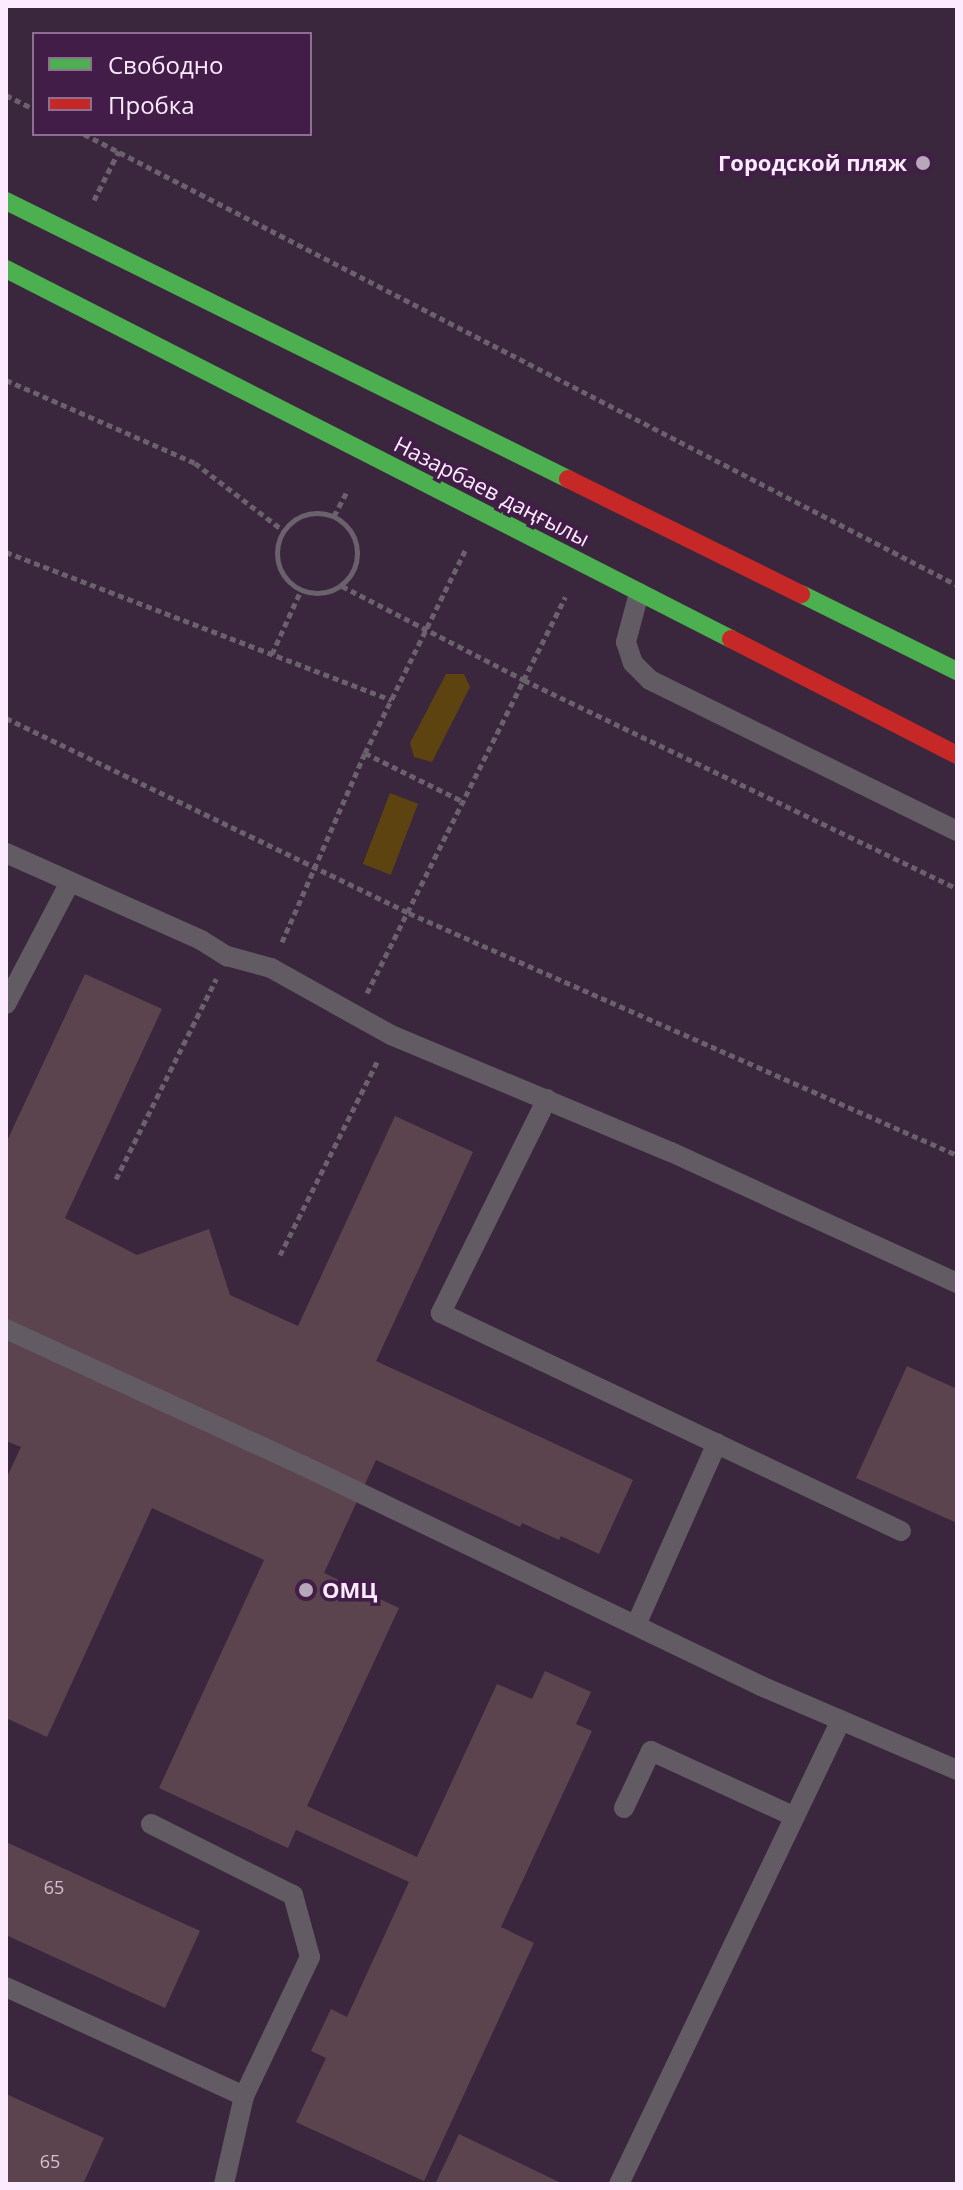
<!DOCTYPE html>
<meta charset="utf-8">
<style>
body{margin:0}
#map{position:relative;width:963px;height:2190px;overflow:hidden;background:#3a273d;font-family:"Open Sans",sans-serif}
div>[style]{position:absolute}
.green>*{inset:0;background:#5d4310;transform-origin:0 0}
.building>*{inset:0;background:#5c444e}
.path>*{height:5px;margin-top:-2.5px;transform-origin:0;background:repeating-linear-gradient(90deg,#6a616c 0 6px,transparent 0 10px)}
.path>.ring{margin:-2.5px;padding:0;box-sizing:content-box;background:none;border:5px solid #6a616c;border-radius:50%}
.lane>*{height:20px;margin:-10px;padding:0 10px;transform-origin:10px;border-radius:10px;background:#635b64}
.fast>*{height:18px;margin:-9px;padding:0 9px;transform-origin:9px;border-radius:9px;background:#4caf50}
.jam>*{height:18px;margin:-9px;padding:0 9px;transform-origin:9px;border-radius:9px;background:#c62828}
.dots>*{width:22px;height:22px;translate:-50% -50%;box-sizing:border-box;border:4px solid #411d47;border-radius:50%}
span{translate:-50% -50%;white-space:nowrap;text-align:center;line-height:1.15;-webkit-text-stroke:7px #411d47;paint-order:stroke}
.number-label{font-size:18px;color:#d4c0d3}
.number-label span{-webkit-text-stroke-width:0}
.poi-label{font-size:22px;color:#fceaff;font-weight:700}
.right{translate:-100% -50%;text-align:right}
.left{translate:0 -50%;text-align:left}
.street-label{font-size:22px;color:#fceaff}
.frame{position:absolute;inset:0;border:8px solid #fceaff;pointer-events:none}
.legend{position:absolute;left:32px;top:32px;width:280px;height:104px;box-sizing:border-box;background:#411d47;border:2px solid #8c6f91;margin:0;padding:10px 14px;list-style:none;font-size:24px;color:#fceaff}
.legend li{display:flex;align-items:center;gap:16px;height:40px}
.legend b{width:40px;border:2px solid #8c6f91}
</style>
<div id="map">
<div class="green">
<div style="clip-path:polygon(446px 674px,464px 674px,470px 687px,432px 762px,414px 757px,410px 743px)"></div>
<div style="left:390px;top:793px;width:30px;height:76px;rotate:21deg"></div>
</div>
<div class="building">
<div style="clip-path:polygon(85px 974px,162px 1009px,65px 1218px,137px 1255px,209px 1229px,230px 1295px,298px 1326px,395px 1116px,473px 1152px,376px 1361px,633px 1480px,599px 1554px,561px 1536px,559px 1540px,522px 1523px,520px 1527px,376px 1460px,324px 1573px,399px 1608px,307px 1806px,417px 1857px,497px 1684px,532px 1699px,545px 1671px,591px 1692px,576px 1724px,592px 1731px,501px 1927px,534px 1943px,424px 2181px,296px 2122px,326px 2058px,311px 2051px,331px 2009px,347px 2017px,409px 1882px,296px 1830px,288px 1848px,159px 1788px,264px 1560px,152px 1508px,47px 1737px,6px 1718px,6px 1479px,21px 1447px,6px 1441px,6px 1143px)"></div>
<div style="clip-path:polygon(907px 1366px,957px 1389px,957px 1523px,856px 1478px)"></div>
<div style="clip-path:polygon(6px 1842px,200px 1931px,165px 2008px,6px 1935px)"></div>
<div style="clip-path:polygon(6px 2094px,104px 2138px,83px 2184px,6px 2184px)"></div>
<div style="clip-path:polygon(459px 2134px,563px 2184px,435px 2184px)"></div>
</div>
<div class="path">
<div style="left:6px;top:95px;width:31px;rotate:27deg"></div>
<div style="left:84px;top:134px;width:983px;rotate:27.32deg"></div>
<div style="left:94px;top:200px;width:55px;rotate:-63deg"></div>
<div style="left:6px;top:380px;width:206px;rotate:23.7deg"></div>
<div style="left:195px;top:463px;width:112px;rotate:37.4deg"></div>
<div class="ring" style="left:277px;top:513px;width:75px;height:75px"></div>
<div style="left:334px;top:516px;width:30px;rotate:-62deg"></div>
<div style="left:6px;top:552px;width:413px;rotate:21deg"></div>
<div style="left:342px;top:586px;width:205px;rotate:27.3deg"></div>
<div style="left:524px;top:680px;width:480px;rotate:25.7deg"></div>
<div style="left:272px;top:654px;width:70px;rotate:-65.6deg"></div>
<div style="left:6px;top:718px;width:448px;rotate:25.8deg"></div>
<div style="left:409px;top:913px;width:599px;rotate:23.83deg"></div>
<div style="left:365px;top:753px;width:110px;rotate:26.3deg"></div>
<div style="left:282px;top:942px;width:206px;rotate:-66.3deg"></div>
<div style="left:365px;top:753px;width:228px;rotate:-63.7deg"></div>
<div style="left:367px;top:993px;width:443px;rotate:-63.4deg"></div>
<div style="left:116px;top:1179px;width:224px;rotate:-63.4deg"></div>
<div style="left:280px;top:1255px;width:218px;rotate:-63.3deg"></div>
</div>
<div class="lane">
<div style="left:639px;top:593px;width:51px;rotate:104.9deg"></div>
<div style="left:626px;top:642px;width:22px;rotate:72deg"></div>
<div style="left:633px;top:663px;width:24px;rotate:45deg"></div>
<div style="left:650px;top:680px;width:342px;rotate:26.2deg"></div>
<div style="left:6px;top:853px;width:214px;rotate:24deg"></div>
<div style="left:201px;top:940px;width:31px;rotate:32deg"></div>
<div style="left:227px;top:956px;width:46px;rotate:15.3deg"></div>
<div style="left:271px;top:968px;width:137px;rotate:29.2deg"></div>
<div style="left:391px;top:1035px;width:303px;rotate:22.7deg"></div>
<div style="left:671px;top:1152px;width:315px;rotate:24.6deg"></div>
<div style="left:6px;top:1004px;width:138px;rotate:-62.3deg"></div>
<div style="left:547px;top:1099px;width:239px;rotate:116.4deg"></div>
<div style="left:441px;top:1313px;width:509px;rotate:25.36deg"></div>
<div style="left:6px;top:1329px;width:326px;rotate:24.7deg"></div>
<div style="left:302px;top:1465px;width:509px;rotate:25.71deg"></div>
<div style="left:761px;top:1686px;width:213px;rotate:23.2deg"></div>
<div style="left:636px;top:1625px;width:199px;rotate:-66deg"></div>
<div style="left:624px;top:1808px;width:63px;rotate:-64.7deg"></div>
<div style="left:651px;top:1751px;width:158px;rotate:24.6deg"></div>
<div style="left:151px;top:1824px;width:159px;rotate:26.6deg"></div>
<div style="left:293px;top:1895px;width:64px;rotate:74.7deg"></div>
<div style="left:310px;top:1957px;width:154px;rotate:115.4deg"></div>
<div style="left:244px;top:2096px;width:90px;rotate:102.8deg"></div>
<div style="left:6px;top:1987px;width:262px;rotate:24.6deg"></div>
<div style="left:619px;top:2184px;width:514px;rotate:-64.43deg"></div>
</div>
<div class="fast">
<div style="left:6px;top:201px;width:627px;rotate:26.32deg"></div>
<div style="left:6px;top:269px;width:814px;rotate:27.04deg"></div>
<div style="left:801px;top:594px;width:174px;rotate:26.3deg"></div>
</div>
<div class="jam">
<div style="left:568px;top:479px;width:260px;rotate:26.3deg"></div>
<div style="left:731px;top:639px;width:254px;rotate:27.2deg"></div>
</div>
<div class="dots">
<div style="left:923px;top:163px;background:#b8a6bb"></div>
<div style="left:306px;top:1590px;background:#b8a6bb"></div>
</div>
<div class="number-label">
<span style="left:54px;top:1887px">65</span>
<span style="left:50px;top:2161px">65</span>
</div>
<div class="poi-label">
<span class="right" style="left:907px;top:163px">Городской пляж</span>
<span class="left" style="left:322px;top:1590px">ОМЦ</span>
</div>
<div class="street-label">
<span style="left:492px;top:491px;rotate:27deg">Назарбаев даңғылы</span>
</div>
<div class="frame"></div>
<ul class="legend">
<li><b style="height:10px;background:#4caf50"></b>Свободно</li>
<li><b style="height:10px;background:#c62828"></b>Пробка</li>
</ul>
</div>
